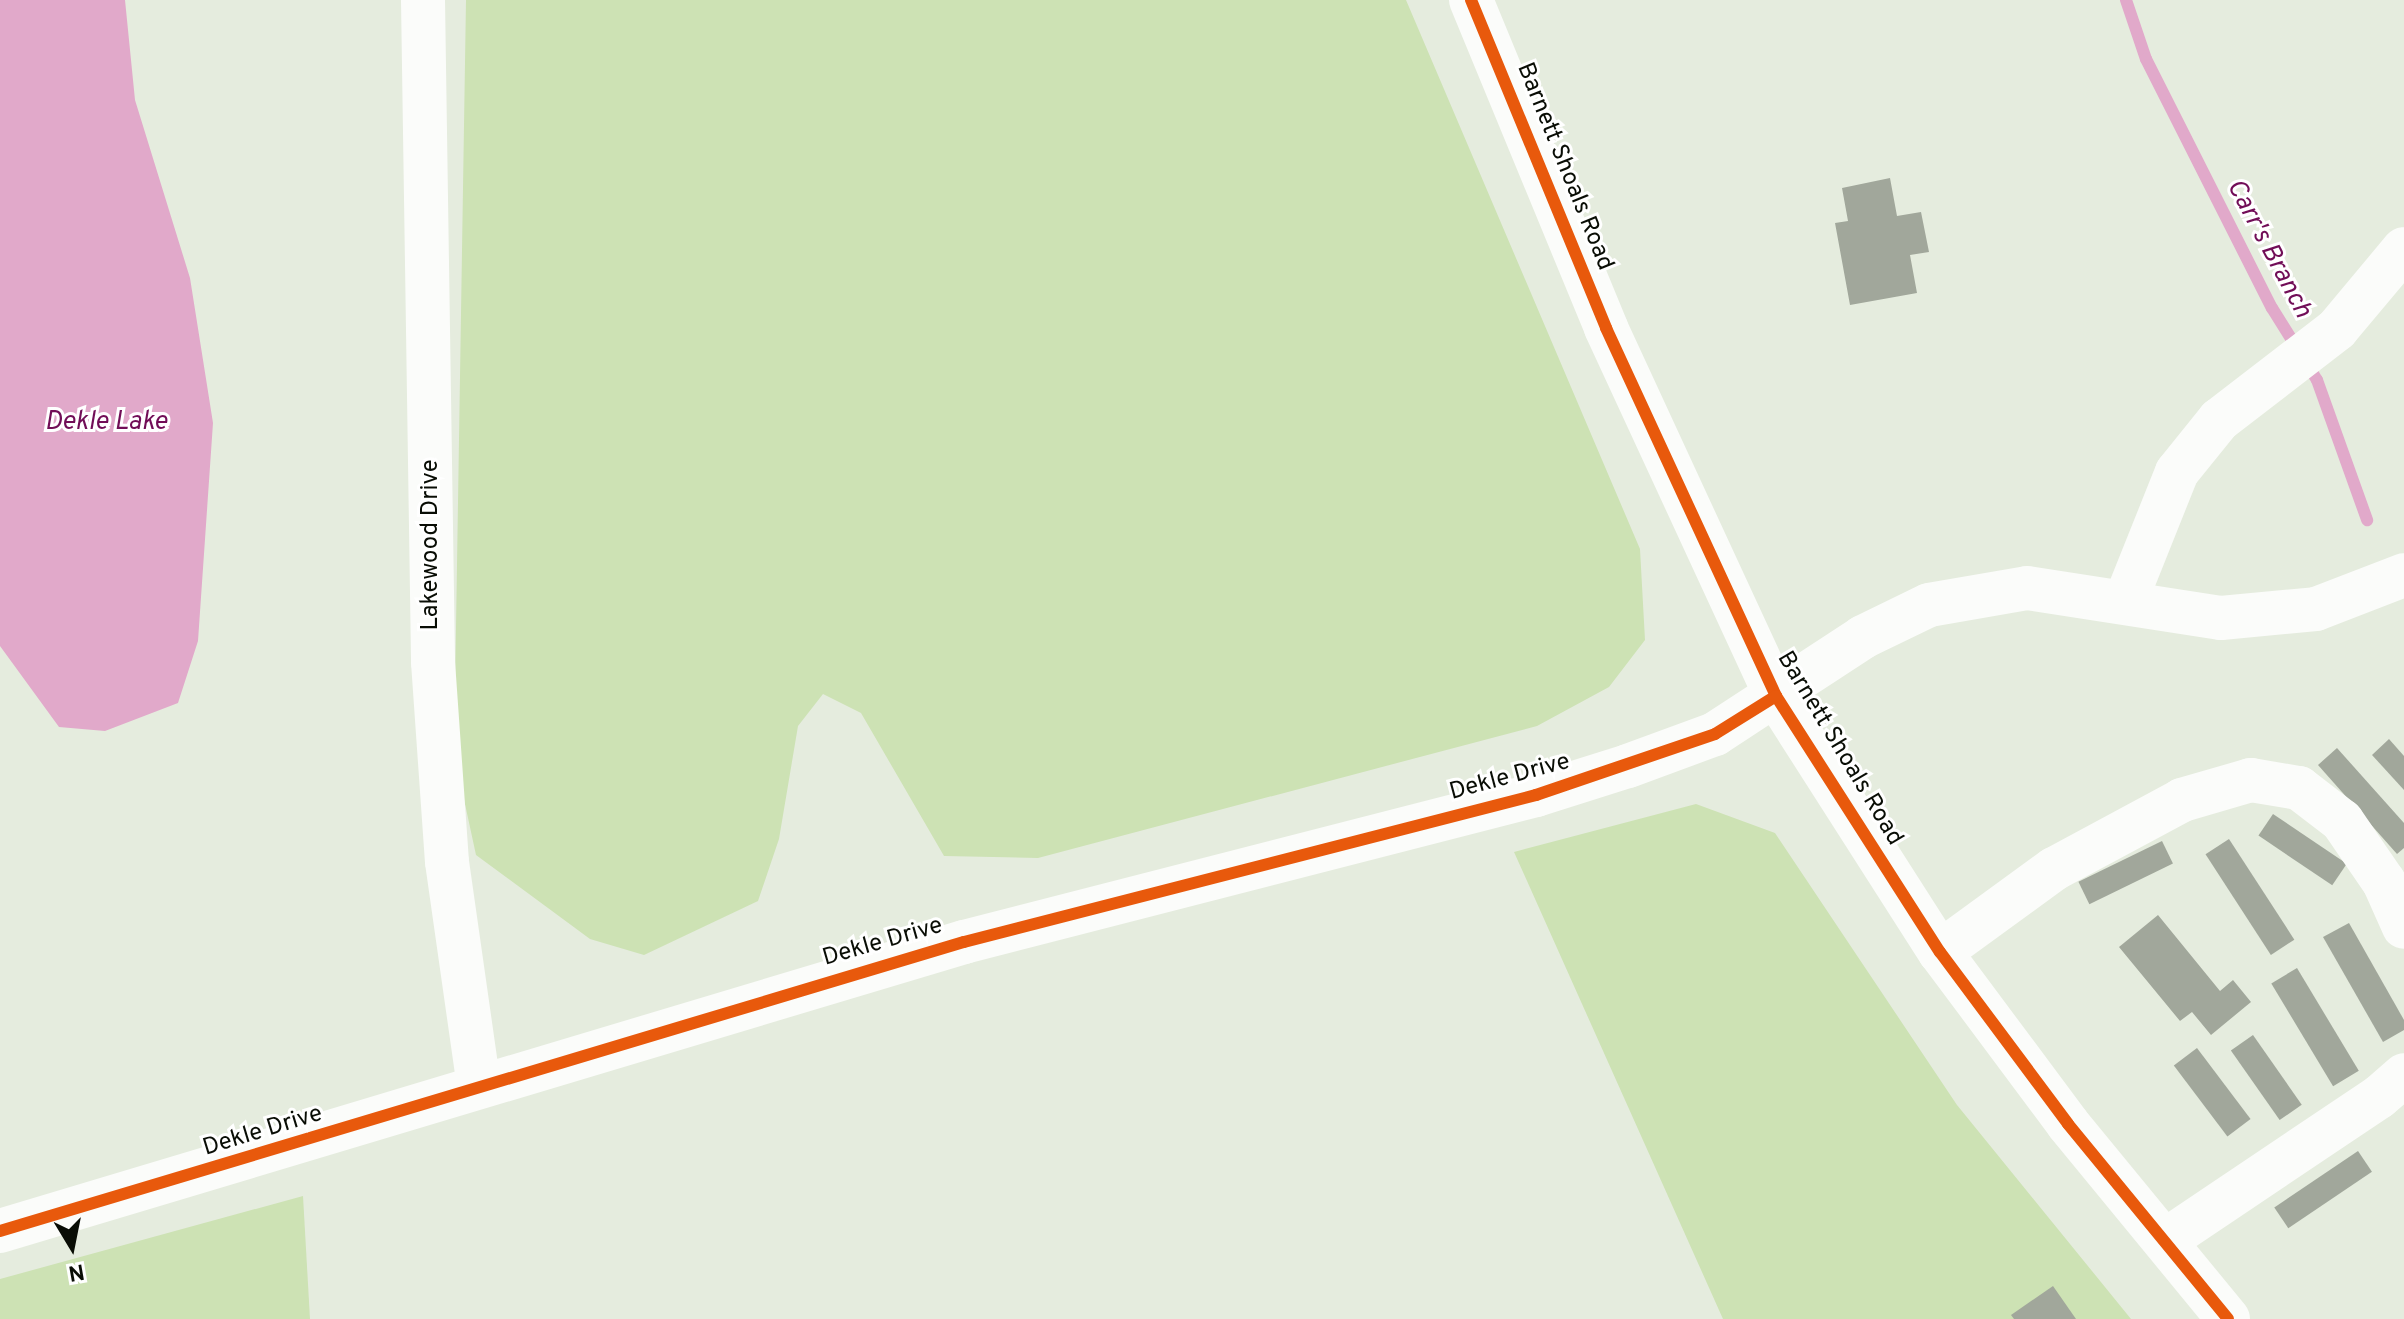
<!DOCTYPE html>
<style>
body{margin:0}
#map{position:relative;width:2404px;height:1319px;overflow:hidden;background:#e5ecde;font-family:Overpass,sans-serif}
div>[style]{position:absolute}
.green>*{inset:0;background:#cde2b4}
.water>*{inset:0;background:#e1a9ca}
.stream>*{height:12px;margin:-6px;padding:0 6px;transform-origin:6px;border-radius:6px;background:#e1a9ca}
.building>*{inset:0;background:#a1a79b;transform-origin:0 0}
.minor>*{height:44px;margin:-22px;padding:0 22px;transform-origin:22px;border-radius:22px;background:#fbfcfa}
.major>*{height:44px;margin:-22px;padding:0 22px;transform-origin:22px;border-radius:22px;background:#fbfcfa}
.cycleway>*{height:12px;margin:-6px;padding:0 6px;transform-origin:6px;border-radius:6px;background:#e8590c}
span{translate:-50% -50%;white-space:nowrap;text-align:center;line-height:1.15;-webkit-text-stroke:6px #fff;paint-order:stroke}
.street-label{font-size:24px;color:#090d05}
.water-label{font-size:26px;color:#710d57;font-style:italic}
.north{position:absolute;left:32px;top:1207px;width:80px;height:80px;-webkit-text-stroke:6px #fff;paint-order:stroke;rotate:170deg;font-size:22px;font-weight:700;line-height:32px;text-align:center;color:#090d05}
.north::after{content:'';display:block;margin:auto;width:28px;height:36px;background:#090d05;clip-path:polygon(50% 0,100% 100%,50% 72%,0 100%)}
</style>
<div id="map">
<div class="green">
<div style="clip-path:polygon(466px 0,1406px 0,1640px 549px,1645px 640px,1609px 687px,1537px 726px,1038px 858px,944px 856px,861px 713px,823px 694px,798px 726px,779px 839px,758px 901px,644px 955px,590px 939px,476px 855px,454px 753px)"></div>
<div style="clip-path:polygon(1696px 804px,1775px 833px,1957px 1105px,2131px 1319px,1723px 1319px,1514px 852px)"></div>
<div style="clip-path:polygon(303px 1196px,310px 1319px,0 1319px,0 1279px)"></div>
</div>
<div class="water">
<div style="clip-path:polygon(0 0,125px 0,135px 100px,190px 278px,213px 423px,198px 641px,178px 703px,105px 731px,59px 727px,0 646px)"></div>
</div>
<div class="stream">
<div style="left:2126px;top:0;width:62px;rotate:71.3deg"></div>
<div style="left:2146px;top:59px;width:279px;rotate:63.2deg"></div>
<div style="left:2272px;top:308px;width:85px;rotate:58deg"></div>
<div style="left:2317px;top:380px;width:149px;rotate:70.3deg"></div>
</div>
<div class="building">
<div style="clip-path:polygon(1890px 178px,1897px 216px,1921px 212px,1929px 252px,1910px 255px,1917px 293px,1850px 305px,1835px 223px,1848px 221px,1842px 188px)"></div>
<div style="clip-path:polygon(2389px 739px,2404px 756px,2404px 790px,2372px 755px)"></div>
<div style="clip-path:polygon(2337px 748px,2404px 823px,2404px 848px,2397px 854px,2318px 765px)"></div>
<div style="left:2273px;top:814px;width:89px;height:26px;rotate:34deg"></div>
<div style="left:2229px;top:839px;width:120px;height:28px;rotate:57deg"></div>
<div style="left:2162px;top:841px;width:25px;height:93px;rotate:64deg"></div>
<div style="clip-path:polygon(2158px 915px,2220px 991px,2233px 980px,2251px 1002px,2211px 1035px,2192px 1012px,2180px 1021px,2119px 947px)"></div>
<div style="clip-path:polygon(2349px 923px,2404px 1020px,2404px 1030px,2383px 1042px,2323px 937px)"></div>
<div style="left:2297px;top:968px;width:120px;height:30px;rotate:59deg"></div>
<div style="left:2253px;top:1035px;width:85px;height:27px;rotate:55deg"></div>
<div style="left:2197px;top:1048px;width:89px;height:29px;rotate:53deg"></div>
<div style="left:2358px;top:1151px;width:25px;height:101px;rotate:56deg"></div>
<div style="clip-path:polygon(2053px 1286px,2076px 1319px,2014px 1319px,2011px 1315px)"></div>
</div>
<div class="minor">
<div style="left:423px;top:0;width:662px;rotate:89.13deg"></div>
<div style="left:433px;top:662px;width:200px;rotate:86deg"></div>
<div style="left:447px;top:862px;width:227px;rotate:81.9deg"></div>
<div style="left:2125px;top:602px;width:140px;rotate:-68.2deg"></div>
<div style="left:2177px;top:472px;width:67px;rotate:-51.1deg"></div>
<div style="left:2219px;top:420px;width:149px;rotate:-37.6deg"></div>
<div style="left:2337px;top:329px;width:104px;rotate:-50.1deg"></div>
<div style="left:1940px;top:952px;width:141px;rotate:-36.1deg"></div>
<div style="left:2054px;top:869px;width:145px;rotate:-28.3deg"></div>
<div style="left:2182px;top:800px;width:72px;rotate:-16.2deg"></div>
<div style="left:2251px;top:780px;width:49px;rotate:9.5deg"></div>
<div style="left:2299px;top:788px;width:54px;rotate:37.5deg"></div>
<div style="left:2342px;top:821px;width:74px;rotate:55.5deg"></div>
<div style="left:2384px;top:882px;width:49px;rotate:66deg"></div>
<div style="left:0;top:1231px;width:1006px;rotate:-16.69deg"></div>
<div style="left:964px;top:942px;width:591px;rotate:-14.41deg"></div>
<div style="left:1536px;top:795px;width:96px;rotate:-17.5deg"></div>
<div style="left:1628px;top:766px;width:93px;rotate:-20.2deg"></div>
<div style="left:1715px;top:734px;width:177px;rotate:-33.2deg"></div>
<div style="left:1863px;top:637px;width:73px;rotate:-25.9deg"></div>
<div style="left:1929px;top:605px;width:99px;rotate:-9.8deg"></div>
<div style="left:2027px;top:588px;width:196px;rotate:8.8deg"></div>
<div style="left:2221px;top:618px;width:95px;rotate:-5.4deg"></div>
<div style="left:2316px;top:609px;width:94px;rotate:-21.1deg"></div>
<div style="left:2166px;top:1240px;width:257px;rotate:-33.9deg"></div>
<div style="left:2379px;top:1097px;width:33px;rotate:-41deg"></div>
</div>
<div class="major">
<div style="left:1471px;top:0;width:355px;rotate:67.6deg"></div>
<div style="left:1606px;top:328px;width:405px;rotate:65.2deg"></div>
<div style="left:1776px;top:696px;width:304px;rotate:57.4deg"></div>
<div style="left:1940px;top:952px;width:214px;rotate:53.3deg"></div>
<div style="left:2068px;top:1124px;width:252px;rotate:50.6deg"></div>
</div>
<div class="cycleway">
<div style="left:1471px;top:0;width:355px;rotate:67.6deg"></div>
<div style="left:1606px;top:328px;width:405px;rotate:65.2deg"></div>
<div style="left:1776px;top:696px;width:304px;rotate:57.4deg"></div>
<div style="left:1940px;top:952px;width:214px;rotate:53.3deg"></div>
<div style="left:2068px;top:1124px;width:252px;rotate:50.6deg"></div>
<div style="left:0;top:1231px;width:1006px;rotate:-16.69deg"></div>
<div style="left:964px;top:942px;width:591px;rotate:-14.41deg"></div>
<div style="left:1536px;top:795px;width:189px;rotate:-18.8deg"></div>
<div style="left:1715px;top:734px;width:72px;rotate:-31.9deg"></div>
</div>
<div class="street-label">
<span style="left:1564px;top:167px;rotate:68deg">Barnett Shoals Road</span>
<span style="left:432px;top:545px;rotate:-90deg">Lakewood Drive</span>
<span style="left:1839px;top:749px;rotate:59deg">Barnett Shoals Road</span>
<span style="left:1510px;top:778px;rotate:-15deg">Dekle Drive</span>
<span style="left:883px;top:943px;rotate:-16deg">Dekle Drive</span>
<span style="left:263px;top:1132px;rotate:-17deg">Dekle Drive</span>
</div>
<div class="water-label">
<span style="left:2268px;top:249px;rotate:62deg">Carr's Branch</span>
<span style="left:106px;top:423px">Dekle Lake</span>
</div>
<div class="north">N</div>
</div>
